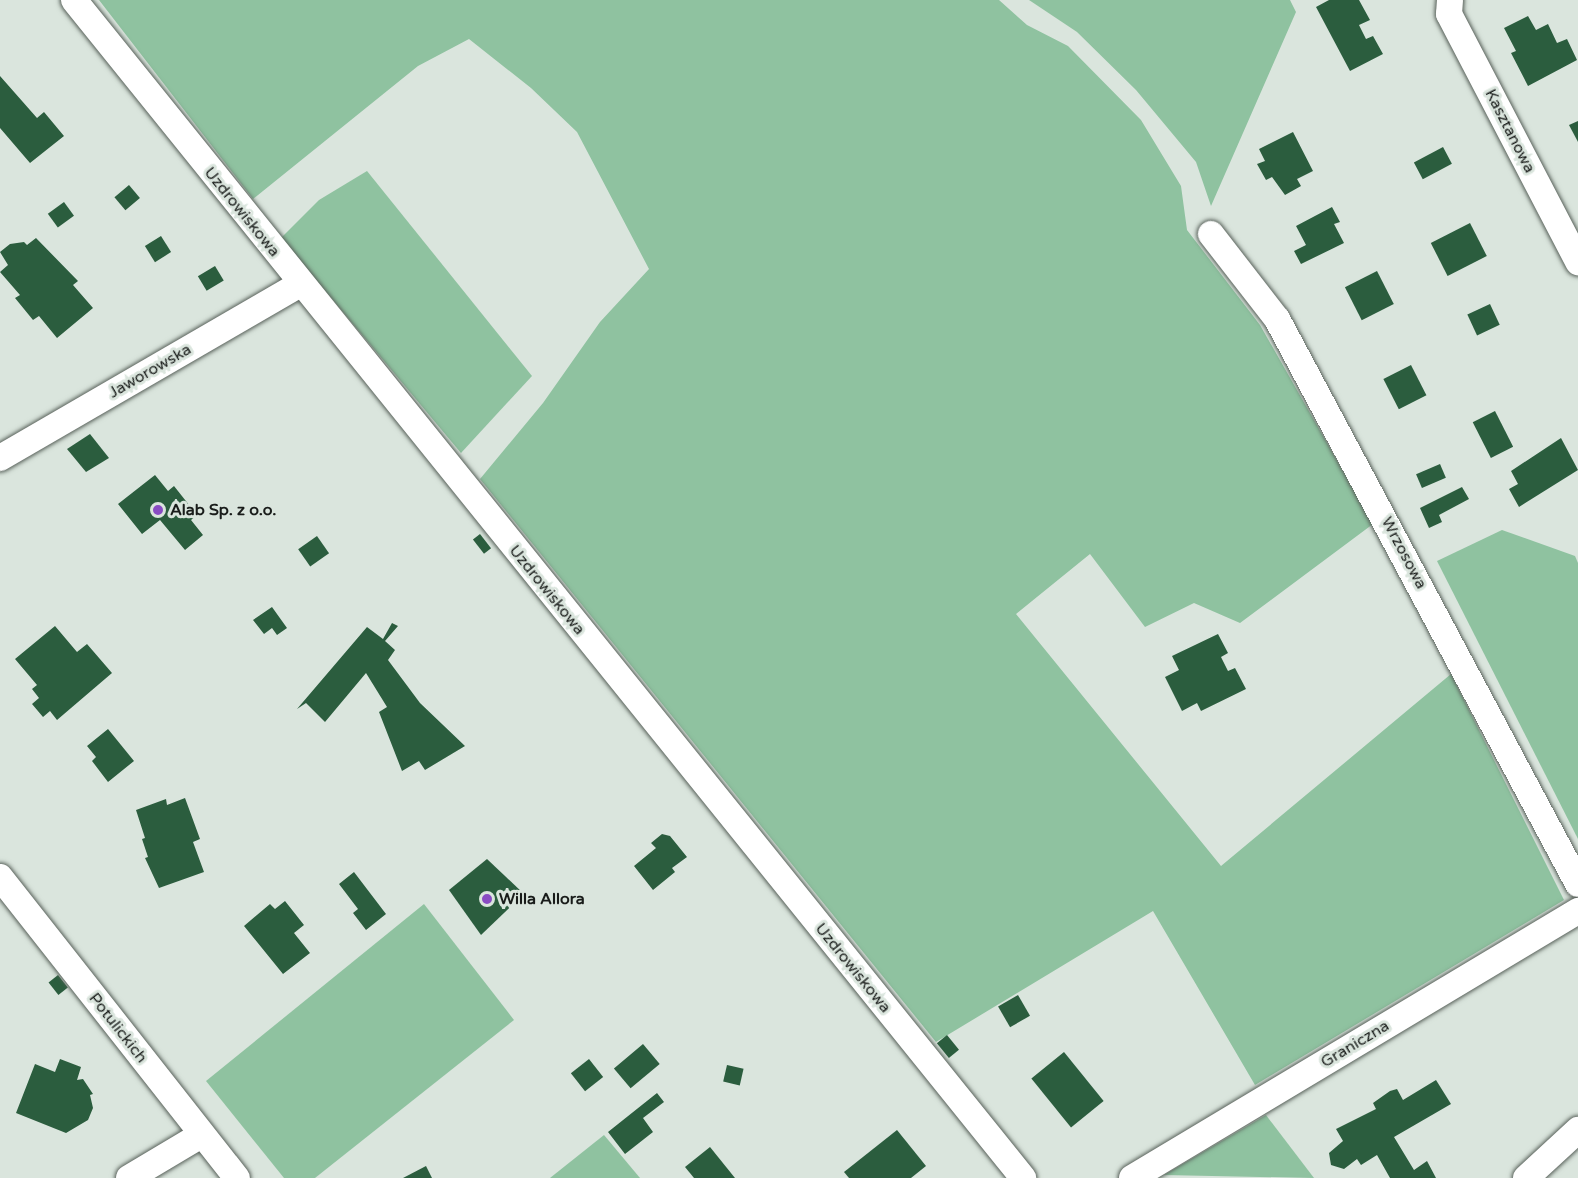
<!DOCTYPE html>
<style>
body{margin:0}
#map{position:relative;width:1578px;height:1178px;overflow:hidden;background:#dae5dd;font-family:"Varela Round",sans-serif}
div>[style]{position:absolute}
.green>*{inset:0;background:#8fc2a0}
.building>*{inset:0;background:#2b5d3e;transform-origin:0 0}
.roads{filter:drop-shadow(0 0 2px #58615a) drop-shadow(0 0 2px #58615a)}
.minor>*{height:26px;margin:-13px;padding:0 13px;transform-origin:13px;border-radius:13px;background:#fff}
.dots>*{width:16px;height:16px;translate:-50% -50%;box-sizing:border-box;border:3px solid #dae5dd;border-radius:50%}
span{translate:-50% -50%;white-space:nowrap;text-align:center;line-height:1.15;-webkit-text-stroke:6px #dae5dd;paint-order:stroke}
.street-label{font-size:16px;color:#191c1a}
.poi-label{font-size:16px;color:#191c1a;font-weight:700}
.left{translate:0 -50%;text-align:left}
</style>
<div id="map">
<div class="green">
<div style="clip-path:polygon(99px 0,999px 0,1027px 25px,1068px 46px,1141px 120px,1181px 186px,1187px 230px,1260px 325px,1373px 524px,1240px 623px,1194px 603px,1145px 627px,1090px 554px,1016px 614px,1221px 866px,1451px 674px,1564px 900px,1255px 1085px,1153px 911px,936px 1042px,480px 479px,543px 403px,600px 322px,649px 269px,577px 132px,531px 88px,469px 39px,418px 66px,253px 199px)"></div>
<div style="clip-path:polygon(1029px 0,1290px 0,1296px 12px,1211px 206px,1196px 162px,1136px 90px,1077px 32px)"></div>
<div style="clip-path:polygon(367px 171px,532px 376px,461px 453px,281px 238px,319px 200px)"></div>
<div style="clip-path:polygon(1502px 530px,1575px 556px,1578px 563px,1578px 839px,1437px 561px)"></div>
<div style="clip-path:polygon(424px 904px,514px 1020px,315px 1178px,284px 1178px,206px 1081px)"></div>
<div style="clip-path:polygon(1266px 1115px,1314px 1178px,1164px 1175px)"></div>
<div style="clip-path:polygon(604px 1135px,640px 1178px,550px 1178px)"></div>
</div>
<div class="building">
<div style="clip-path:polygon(1329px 0,1359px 0,1370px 20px,1359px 25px,1366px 39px,1373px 36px,1383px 54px,1350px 71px,1316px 7px)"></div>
<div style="clip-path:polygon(1528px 16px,1536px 30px,1548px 24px,1557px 43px,1567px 39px,1577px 60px,1528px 86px,1511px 53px,1516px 51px,1504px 28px)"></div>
<div style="clip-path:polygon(0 76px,37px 118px,44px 112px,64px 136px,30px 163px,0 128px)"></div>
<div style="clip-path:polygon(1578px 121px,1578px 142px,1569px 125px)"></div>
<div style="clip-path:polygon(1293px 132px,1313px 171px,1297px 179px,1301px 186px,1285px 195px,1272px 177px,1266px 180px,1257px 164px,1265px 161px,1259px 149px)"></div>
<div style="left:1443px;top:147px;width:19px;height:33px;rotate:62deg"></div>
<div style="left:129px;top:185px;width:17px;height:19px;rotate:50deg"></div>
<div style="left:64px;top:202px;width:17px;height:20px;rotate:54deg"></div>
<div style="clip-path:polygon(1332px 207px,1340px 222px,1334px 224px,1344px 243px,1301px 264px,1294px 251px,1306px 245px,1296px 226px)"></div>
<div style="left:1470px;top:223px;width:37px;height:44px;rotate:63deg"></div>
<div style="left:161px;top:236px;width:19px;height:19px;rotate:58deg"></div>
<div style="clip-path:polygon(36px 238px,78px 281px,73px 285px,93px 308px,57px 338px,39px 316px,33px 320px,15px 298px,20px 295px,0 272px,8px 265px,0 252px,10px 244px,24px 242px,27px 245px)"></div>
<div style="left:215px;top:266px;width:17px;height:20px;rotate:59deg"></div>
<div style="left:1377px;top:271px;width:37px;height:36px;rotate:63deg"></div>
<div style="left:1490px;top:304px;width:23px;height:25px;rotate:65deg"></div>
<div style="left:1411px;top:365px;width:34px;height:31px;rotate:63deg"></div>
<div style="left:1495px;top:411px;width:40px;height:25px;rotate:63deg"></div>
<div style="clip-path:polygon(90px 434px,109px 458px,86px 472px,67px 449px)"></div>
<div style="clip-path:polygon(1561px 438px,1578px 470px,1519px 507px,1509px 489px,1518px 484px,1511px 471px)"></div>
<div style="left:1440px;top:464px;width:15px;height:26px;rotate:67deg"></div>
<div style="clip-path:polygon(155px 475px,168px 491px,174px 486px,197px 515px,191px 520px,203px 535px,185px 550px,160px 520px,142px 534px,118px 504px)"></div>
<div style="clip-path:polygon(1462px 487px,1469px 499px,1439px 515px,1442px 522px,1429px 528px,1420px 508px)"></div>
<div style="left:480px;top:534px;width:18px;height:9px;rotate:52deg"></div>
<div style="left:317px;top:536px;width:21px;height:23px;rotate:55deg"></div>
<div style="clip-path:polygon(272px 607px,287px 628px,277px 635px,272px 628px,264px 634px,253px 620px)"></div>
<div style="clip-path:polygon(392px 623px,398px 626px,385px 641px,395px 650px,388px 660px,420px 703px,465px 746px,425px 770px,419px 761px,402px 771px,379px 712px,387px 707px,366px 673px,325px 722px,306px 703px,297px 709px,367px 627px,383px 639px)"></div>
<div style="clip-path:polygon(55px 626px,77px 652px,87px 644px,112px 673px,57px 720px,50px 711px,43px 717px,32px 704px,39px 698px,32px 689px,37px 685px,15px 659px)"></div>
<div style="clip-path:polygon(1218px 634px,1228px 653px,1221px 657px,1228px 671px,1235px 668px,1246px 689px,1201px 711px,1197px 703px,1182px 711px,1165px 677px,1179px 670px,1172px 656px)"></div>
<div style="clip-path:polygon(108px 729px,134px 761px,108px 782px,92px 761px,96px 757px,87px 746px)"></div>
<div style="clip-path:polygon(185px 798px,200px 839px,193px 842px,204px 872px,159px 888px,145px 858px,148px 857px,142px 839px,145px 838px,136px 810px,166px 799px,167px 805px)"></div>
<div style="clip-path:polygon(662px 834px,670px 836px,687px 857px,672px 868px,675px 872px,653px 890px,634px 866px,656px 848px,651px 843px)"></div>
<div style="clip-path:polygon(487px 859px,524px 894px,481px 935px,449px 890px)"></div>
<div style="clip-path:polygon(354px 872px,386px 914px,366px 930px,353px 913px,358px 909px,339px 884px)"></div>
<div style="clip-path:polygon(285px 901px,304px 925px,294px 933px,310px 953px,283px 974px,244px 926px,270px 904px,275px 909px)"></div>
<div style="left:58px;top:975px;width:16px;height:12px;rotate:52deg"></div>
<div style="left:1018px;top:995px;width:24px;height:23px;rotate:60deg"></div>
<div style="left:947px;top:1035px;width:19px;height:13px;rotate:51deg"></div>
<div style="left:643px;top:1044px;width:26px;height:38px;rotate:50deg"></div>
<div style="left:1064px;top:1052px;width:63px;height:42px;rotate:51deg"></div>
<div style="clip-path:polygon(60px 1059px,81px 1067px,77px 1080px,83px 1079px,93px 1094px,90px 1095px,93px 1108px,88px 1120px,66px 1133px,16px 1113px,35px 1064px,55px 1072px)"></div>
<div style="left:589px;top:1059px;width:23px;height:23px;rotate:52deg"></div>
<div style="left:727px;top:1065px;width:17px;height:17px;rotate:13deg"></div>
<div style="clip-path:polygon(1436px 1080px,1451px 1104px,1394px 1137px,1414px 1170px,1427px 1161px,1436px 1178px,1390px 1178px,1377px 1155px,1361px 1165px,1357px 1159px,1344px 1169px,1331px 1165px,1329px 1153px,1343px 1141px,1336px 1129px,1376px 1109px,1373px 1103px,1390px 1091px,1397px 1089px,1403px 1100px)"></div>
<div style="clip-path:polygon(657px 1093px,664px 1102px,643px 1118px,653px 1132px,625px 1154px,608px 1132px)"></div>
<div style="clip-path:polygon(897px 1130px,926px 1166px,911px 1178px,849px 1178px,844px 1172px)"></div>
<div style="clip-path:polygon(710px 1147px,735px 1178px,694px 1178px,685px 1167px)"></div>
<div style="clip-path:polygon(426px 1166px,432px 1178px,403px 1178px)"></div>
</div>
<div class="roads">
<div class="minor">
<div style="left:74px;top:0;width:1513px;rotate:51.14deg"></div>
<div style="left:1450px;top:0;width:14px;rotate:94deg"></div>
<div style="left:1449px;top:14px;width:280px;rotate:62.5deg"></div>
<div style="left:1211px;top:234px;width:108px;rotate:52.2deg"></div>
<div style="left:1277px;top:319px;width:640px;rotate:61.95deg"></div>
<div style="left:0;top:458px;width:347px;rotate:-30.1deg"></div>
<div style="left:0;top:877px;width:383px;rotate:51.8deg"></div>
<div style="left:129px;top:1178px;width:84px;rotate:-30.8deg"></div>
<div style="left:1132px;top:1178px;width:520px;rotate:-30.91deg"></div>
<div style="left:1526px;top:1178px;width:71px;rotate:-42.7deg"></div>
</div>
</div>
<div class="dots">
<div style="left:158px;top:510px;background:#894cc3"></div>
<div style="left:487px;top:899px;background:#894cc3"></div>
</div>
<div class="street-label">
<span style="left:1510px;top:131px;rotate:63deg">Kasztanowa</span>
<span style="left:242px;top:212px;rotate:51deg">Uzdrowiskowa</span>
<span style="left:150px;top:371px;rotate:-30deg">Jaworowska</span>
<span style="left:1404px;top:553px;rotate:62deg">Wrzosowa</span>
<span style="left:547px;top:590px;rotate:51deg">Uzdrowiskowa</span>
<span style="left:853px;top:968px;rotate:51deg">Uzdrowiskowa</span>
<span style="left:118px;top:1028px;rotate:52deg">Potulickich</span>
<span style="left:1355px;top:1044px;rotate:-31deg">Graniczna</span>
</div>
<div class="poi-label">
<span class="left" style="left:170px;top:510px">Alab Sp. z o.o.</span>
<span class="left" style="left:499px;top:899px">Willa Allora</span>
</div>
</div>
